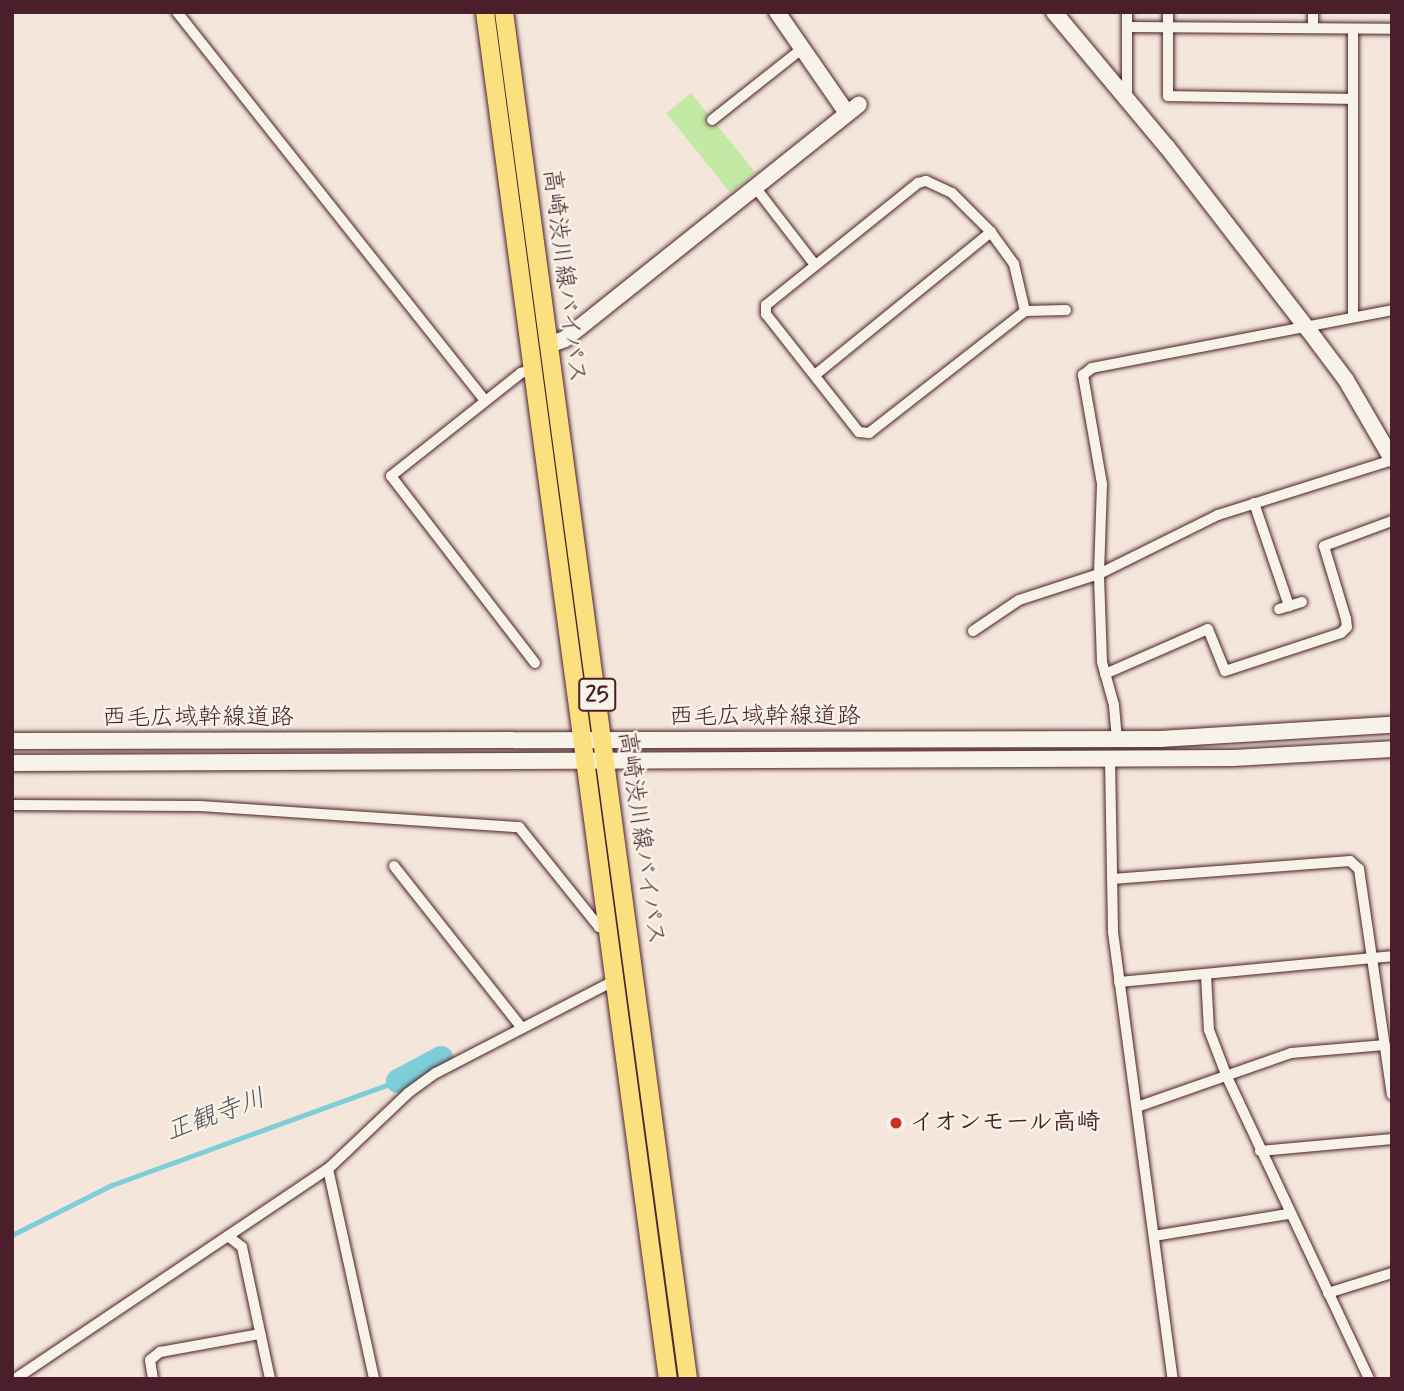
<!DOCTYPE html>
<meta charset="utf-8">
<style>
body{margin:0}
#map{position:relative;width:1404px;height:1391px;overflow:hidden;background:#f4e6da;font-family:Mynerve,"Klee One",sans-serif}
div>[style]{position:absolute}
.green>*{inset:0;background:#c2eaa5;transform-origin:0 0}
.stream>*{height:4.5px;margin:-2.25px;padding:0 2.25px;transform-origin:2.25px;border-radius:2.25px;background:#7eceda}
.river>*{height:24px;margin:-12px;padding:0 12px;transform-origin:12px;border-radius:12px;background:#7eceda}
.roads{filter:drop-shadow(0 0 2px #4a1f2b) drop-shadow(0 0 2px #4a1f2b)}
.street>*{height:10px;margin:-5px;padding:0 5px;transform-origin:5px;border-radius:5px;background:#f7f3e8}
.secondary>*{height:16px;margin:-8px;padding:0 8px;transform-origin:8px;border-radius:8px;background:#f7f3e8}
.primary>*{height:18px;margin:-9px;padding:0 9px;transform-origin:9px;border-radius:9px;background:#fbe080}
.dots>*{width:19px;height:19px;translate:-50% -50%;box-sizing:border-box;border:4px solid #f7f3e8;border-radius:50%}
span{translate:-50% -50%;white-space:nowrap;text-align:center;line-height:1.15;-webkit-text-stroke:5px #f7f3e8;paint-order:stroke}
.shield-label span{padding:2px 5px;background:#f7f3e8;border:2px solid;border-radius:5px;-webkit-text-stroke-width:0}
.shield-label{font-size:23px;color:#4a1f2b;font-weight:700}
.street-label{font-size:24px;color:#4a1f2b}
.poi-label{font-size:24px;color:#4a1f2b;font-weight:700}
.left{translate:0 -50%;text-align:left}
.water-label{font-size:26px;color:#5a5460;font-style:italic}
.frame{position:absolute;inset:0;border:14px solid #4a1f2b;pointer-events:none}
</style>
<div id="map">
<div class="green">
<div style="left:691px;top:93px;width:102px;height:32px;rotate:51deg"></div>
</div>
<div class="stream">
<div style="left:12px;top:1235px;width:112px;rotate:-26.6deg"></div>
<div style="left:112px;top:1185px;width:304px;rotate:-20deg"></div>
</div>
<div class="river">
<div style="left:398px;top:1081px;width:49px;rotate:-28.1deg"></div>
</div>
<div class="roads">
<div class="street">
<div style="left:177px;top:12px;width:496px;rotate:51.6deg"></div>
<div style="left:1168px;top:12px;width:84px;rotate:90deg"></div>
<div style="left:1168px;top:96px;width:185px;rotate:0.9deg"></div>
<div style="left:1127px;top:27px;width:265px;rotate:0.4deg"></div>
<div style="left:1313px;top:28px;width:16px;rotate:-90deg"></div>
<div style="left:1353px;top:29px;width:288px;rotate:90deg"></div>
<div style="left:1127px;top:100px;width:88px;rotate:-90deg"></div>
<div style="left:712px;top:120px;width:117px;rotate:-38.4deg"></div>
<div style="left:755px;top:187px;width:98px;rotate:52.4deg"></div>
<div style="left:1025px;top:311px;width:48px;rotate:-103.2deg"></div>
<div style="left:1014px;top:264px;width:39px;rotate:-126deg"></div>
<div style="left:991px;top:232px;width:55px;rotate:-135deg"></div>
<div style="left:952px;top:193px;width:29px;rotate:-155deg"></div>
<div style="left:926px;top:181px;width:8px;rotate:166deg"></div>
<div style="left:918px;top:183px;width:195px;rotate:141.2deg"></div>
<div style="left:766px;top:305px;width:9px;rotate:90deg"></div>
<div style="left:766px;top:314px;width:150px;rotate:51.8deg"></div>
<div style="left:859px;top:432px;width:10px;rotate:6deg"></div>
<div style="left:869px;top:433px;width:198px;rotate:-38deg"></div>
<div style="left:1025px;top:311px;width:41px;rotate:-1.4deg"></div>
<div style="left:533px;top:369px;width:13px;rotate:162deg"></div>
<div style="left:521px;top:373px;width:166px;rotate:141.6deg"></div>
<div style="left:391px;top:476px;width:236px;rotate:52.4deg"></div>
<div style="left:815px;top:375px;width:227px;rotate:-39.1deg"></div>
<div style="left:1254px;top:503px;width:109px;rotate:71.2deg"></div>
<div style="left:1279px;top:609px;width:24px;rotate:-17deg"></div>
<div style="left:973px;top:631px;width:55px;rotate:-34deg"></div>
<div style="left:1019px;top:600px;width:84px;rotate:-18deg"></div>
<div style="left:1099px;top:574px;width:133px;rotate:-26.4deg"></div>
<div style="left:1218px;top:515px;width:182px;rotate:-17.5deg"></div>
<div style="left:1105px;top:674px;width:112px;rotate:-23.6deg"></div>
<div style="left:1208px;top:629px;width:45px;rotate:68deg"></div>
<div style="left:1225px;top:671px;width:122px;rotate:-18.1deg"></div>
<div style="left:1341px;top:633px;width:8px;rotate:-45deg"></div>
<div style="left:1347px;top:627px;width:8px;rotate:-97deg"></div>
<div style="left:1346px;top:619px;width:76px;rotate:-106.8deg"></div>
<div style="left:1324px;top:546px;width:72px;rotate:-20.2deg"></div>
<div style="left:1117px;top:740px;width:35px;rotate:-95deg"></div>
<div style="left:1114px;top:705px;width:45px;rotate:-105.6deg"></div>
<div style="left:1102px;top:662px;width:88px;rotate:-92deg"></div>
<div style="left:1099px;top:574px;width:90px;rotate:-88.1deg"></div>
<div style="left:1102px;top:484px;width:111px;rotate:-99.9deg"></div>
<div style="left:1083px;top:375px;width:11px;rotate:-38deg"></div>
<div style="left:1092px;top:368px;width:306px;rotate:-10.9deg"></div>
<div style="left:1110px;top:758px;width:174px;rotate:89deg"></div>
<div style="left:1113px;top:932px;width:451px;rotate:82.4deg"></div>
<div style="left:12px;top:805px;width:188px;rotate:0.3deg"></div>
<div style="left:200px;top:806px;width:320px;rotate:3.8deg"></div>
<div style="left:519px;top:827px;width:128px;rotate:51.3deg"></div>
<div style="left:599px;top:927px;width:11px;rotate:-5deg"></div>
<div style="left:394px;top:866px;width:205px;rotate:51.7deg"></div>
<div style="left:1112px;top:879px;width:239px;rotate:-4.3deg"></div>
<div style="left:1350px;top:861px;width:12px;rotate:42deg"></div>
<div style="left:1359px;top:869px;width:228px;rotate:81.7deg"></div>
<div style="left:1206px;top:975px;width:55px;rotate:86.9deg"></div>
<div style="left:1209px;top:1030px;width:50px;rotate:69deg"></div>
<div style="left:1227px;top:1077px;width:334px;rotate:64.8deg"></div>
<div style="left:1119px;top:982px;width:274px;rotate:-5.4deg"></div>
<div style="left:1137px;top:1107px;width:163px;rotate:-19.3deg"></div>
<div style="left:1291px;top:1053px;width:94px;rotate:-4.9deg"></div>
<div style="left:1260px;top:1151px;width:133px;rotate:-5.2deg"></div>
<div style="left:328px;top:1169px;width:215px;rotate:77.6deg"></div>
<div style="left:228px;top:1236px;width:18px;rotate:38deg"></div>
<div style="left:242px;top:1247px;width:135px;rotate:78deg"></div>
<div style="left:1154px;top:1236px;width:137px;rotate:-9.3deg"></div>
<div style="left:1328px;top:1293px;width:67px;rotate:-17.4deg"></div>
<div style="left:15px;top:1379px;width:377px;rotate:-33.9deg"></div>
<div style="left:328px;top:1169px;width:110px;rotate:-43.5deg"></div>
<div style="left:408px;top:1093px;width:34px;rotate:-36deg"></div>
<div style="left:436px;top:1073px;width:204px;rotate:-27.4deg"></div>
<div style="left:153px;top:1379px;width:19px;rotate:-99deg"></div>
<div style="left:150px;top:1360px;width:13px;rotate:-39deg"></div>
<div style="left:160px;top:1352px;width:102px;rotate:-10.2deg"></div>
</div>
<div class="secondary">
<div style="left:777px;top:12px;width:123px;rotate:55.3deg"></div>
<div style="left:1054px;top:12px;width:176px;rotate:50.1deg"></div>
<div style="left:1167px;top:147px;width:229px;rotate:52.3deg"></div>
<div style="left:1307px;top:328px;width:65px;rotate:53.1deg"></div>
<div style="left:1346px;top:380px;width:91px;rotate:59.8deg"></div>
<div style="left:549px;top:345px;width:17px;rotate:-21deg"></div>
<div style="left:565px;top:339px;width:376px;rotate:-38.6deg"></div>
<div style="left:12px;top:741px;width:1148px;rotate:-0.1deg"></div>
<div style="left:1160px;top:739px;width:232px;rotate:-3.5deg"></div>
<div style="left:12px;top:763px;width:1221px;rotate:-0.23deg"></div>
<div style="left:1233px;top:758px;width:159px;rotate:-3.2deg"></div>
</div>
<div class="primary">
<div style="left:485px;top:12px;width:1379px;rotate:82.38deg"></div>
<div style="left:504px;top:12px;width:1379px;rotate:82.33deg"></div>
</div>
</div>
<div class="dots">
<div style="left:896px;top:1123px;background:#c8321e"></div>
</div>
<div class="shield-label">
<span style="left:597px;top:695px">25</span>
</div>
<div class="street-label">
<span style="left:564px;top:276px;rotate:83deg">高崎渋川線バイパス</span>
<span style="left:765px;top:717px">西毛広域幹線道路</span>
<span style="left:198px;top:718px">西毛広域幹線道路</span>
<span style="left:641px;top:838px;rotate:82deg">高崎渋川線バイパス</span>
</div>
<div class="poi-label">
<span class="left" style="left:910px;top:1123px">イオンモール高崎</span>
</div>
<div class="water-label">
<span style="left:216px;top:1116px;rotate:-20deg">正観寺川</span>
</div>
<div class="frame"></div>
</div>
